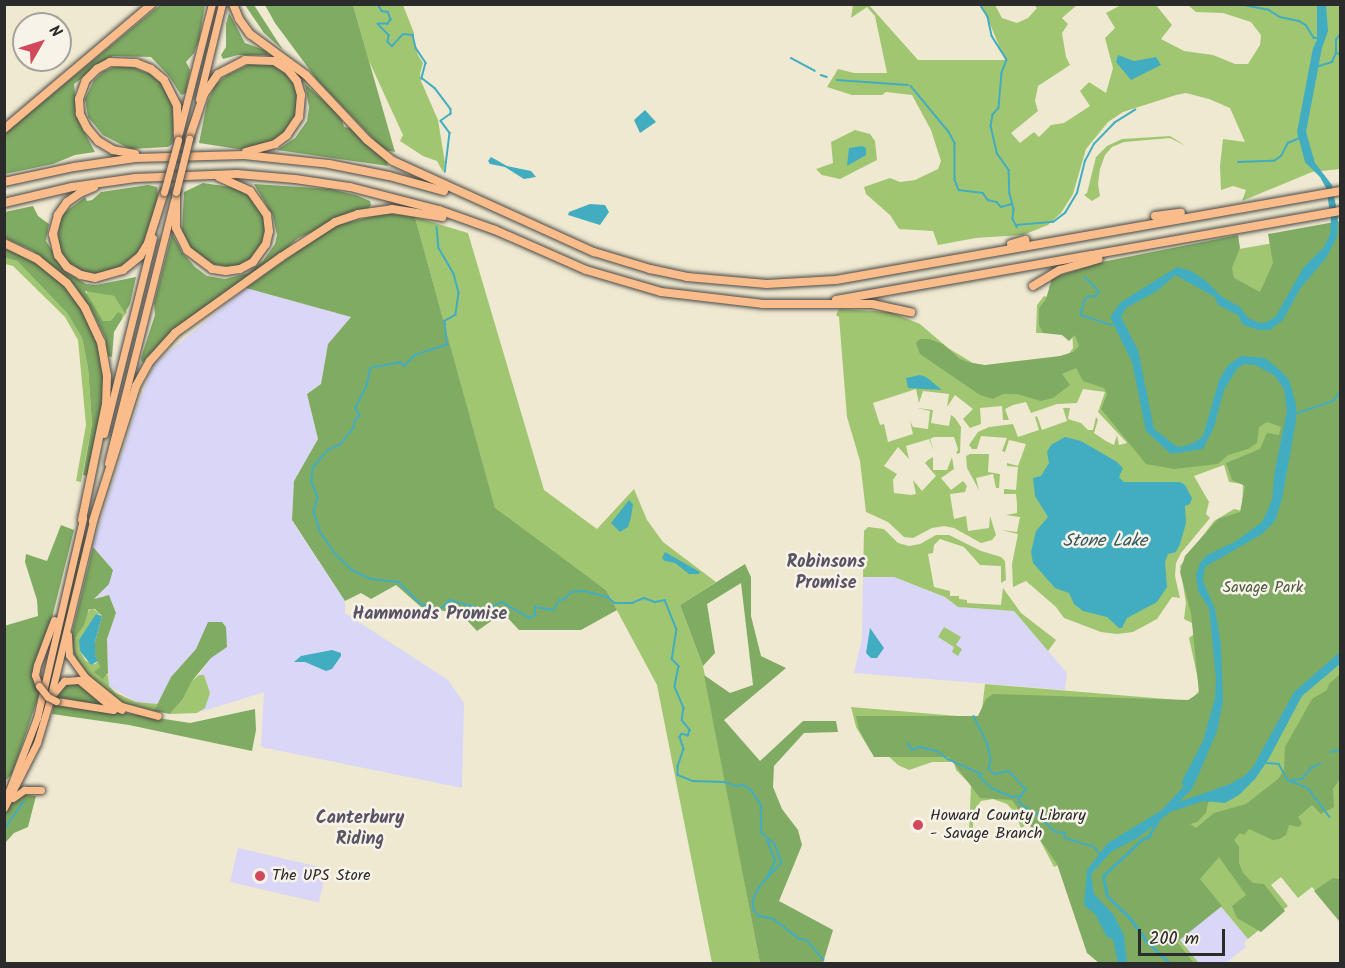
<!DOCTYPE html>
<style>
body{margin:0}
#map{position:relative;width:1345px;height:968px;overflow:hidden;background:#efe9d1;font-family:Kalam,sans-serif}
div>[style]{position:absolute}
.built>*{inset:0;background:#dad6f7;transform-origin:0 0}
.green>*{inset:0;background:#a1c671}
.forest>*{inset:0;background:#80ab63}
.water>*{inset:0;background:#42adc0}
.stream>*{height:1.5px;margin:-0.75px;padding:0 0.75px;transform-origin:0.75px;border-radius:0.75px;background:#42adc0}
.canal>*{height:3px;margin:-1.5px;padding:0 1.5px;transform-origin:1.5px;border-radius:1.5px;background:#42adc0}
.roads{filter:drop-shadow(0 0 2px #484844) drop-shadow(0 0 2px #484844)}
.major>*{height:7px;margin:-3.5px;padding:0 3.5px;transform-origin:3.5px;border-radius:3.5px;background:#fabc8b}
.highway>*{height:8px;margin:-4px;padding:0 4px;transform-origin:4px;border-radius:4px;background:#fabc8b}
.bridges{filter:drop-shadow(0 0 2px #484844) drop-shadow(0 0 2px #484844)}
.major-bridge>*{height:7px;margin:-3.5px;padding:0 3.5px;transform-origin:3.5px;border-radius:3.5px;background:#fabc8b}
.dots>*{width:16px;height:16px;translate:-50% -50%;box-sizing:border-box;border:3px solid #f7f3e8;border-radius:50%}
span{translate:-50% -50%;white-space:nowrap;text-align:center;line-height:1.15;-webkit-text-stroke:5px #f7f3e8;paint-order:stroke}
.park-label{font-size:16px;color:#4e5a40}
.poi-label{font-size:16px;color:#2b2b2b}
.left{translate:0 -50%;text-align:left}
.water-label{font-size:18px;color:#33585f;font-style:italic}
.neighbourhood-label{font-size:18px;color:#585465;font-weight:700}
.frame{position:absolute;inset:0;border:6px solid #2b2b2b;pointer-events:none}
.north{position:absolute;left:12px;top:12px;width:60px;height:60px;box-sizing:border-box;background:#f7f3e8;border:2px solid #a5a39c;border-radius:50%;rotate:51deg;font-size:16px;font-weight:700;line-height:24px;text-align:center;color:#2b2b2b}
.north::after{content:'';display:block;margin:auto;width:21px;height:27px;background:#d1495b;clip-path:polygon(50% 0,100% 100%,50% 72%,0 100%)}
.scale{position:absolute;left:1138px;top:929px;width:87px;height:27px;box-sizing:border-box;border:3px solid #2b2b2b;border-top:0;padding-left:8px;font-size:18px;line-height:21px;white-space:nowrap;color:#2b2b2b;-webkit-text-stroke:4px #f7f3e8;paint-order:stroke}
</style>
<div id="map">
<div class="built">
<div style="clip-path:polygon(246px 288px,351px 317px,328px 344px,321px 384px,307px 394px,318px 439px,294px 481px,292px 521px,345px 601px,345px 613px,448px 680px,464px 703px,462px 788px,261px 747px,264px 692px,197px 713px,201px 712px,210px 693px,204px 675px,199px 675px,211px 658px,208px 623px,196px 649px,171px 677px,158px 704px,136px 702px,109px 686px,107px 639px,116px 613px,111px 599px,103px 595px,94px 601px,113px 570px,92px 547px,136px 409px,154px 364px)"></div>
<div style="clip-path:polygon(863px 577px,894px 577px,945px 597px,959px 607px,1014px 611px,1067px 673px,1065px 690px,854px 673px,862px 638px)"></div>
<div style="left:238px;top:848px;width:91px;height:35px;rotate:13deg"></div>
<div style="clip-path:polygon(1173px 849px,1248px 939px,1244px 943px,1246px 947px,1226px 963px,1199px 963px,1133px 883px)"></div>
</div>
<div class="green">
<div style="clip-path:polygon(353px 5px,403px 5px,414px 33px,413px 40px,418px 55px,423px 63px,420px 74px,421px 81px,438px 120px,445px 163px,443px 172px,437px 161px,423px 156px,400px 141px,403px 135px,369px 61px)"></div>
<div style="clip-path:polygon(853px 5px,869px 5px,918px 60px,1005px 60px,982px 5px,995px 5px,1002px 18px,1017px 23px,1028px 18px,1037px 8px,1034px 5px,1077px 5px,1062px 18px,1068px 24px,1062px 33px,1066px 57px,1070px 65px,1038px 86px,1035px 101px,1038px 111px,1011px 133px,1020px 143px,1034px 132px,1039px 137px,1051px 125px,1064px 123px,1090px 106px,1080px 91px,1089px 82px,1106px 93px,1113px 68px,1105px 38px,1115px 28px,1106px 13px,1121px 5px,1156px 5px,1172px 25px,1161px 39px,1184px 51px,1213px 55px,1235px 64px,1248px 64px,1260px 45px,1261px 35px,1251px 22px,1223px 13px,1196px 12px,1188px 5px,1340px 5px,1340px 169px,1312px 172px,1242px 201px,1246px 190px,1233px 186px,1221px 190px,1220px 166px,1223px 139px,1245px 142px,1230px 108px,1209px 99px,1186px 93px,1176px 95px,1123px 112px,1108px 122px,1086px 149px,1073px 194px,1061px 213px,1048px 225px,1023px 235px,976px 238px,938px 245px,933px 231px,899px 229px,890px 215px,866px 194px,864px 187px,890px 178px,900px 182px,915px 180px,938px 169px,941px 161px,931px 130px,912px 95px,886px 92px,882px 95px,852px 95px,827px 87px,838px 69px,854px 73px,887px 73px,875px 16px,867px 7px,851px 18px)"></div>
<div style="clip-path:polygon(855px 130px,870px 134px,875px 141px,877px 160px,840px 179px,822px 175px,816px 169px,833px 163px,831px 142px)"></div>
<div style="clip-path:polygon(1170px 136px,1186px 146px,1170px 138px,1124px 142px,1112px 147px,1105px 155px,1100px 169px,1098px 184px,1100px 196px,1092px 201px,1084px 195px,1087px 193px,1096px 157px,1107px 146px,1122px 139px)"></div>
<div style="clip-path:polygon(415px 217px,468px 233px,544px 490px,597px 529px,634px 489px,647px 520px,663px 542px,716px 582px,680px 605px,703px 666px,760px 963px,712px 963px,657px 685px,606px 590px,495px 509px)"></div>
<div style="clip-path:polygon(1332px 233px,1340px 233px,1340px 920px,1312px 887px,1298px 898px,1281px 877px,1271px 885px,1288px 906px,1248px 939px,1173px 849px,1133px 883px,1199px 963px,1107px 963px,1069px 860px,1054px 867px,1031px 823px,1021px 828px,1015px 813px,1007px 804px,993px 799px,981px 801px,973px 812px,973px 836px,969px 832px,971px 785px,956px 770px,954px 762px,932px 762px,909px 770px,898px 765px,885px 753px,871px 752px,856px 727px,851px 707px,981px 718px,985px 684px,1190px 701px,1199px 691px,1199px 684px,1189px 638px,1195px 633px,1192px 623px,1184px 619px,1186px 603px,1180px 566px,1214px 521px,1234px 509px,1242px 511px,1243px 484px,1229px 482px,1224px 465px,1194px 476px,1209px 502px,1206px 514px,1210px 518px,1181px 553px,1176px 563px,1175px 576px,1180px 598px,1172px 597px,1157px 619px,1133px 632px,1117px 634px,1101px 632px,1064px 618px,1056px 607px,1026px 581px,1013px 587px,1012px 564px,1018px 534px,1001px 530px,1017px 532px,1020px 517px,1006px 515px,1017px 513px,1017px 504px,1016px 494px,1004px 494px,1004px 489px,1016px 490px,1018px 467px,1007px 466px,1007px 463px,1018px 466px,1026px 444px,1009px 440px,1005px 452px,1002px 451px,1007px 438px,981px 436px,977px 449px,972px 449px,969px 445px,978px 432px,989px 427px,1013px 424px,1018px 437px,1039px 430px,1035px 417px,1037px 416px,1042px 430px,1067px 421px,1063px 408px,1070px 408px,1068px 419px,1081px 423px,1088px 430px,1093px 430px,1096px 417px,1098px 420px,1094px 433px,1106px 441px,1114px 445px,1117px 435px,1119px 445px,1127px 443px,1098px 412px,1105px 392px,1083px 389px,1077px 403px,1057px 404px,1031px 413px,1026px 402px,1013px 405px,1005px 409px,1009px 420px,1003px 420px,1002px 406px,980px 408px,981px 424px,970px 428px,963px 419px,973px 409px,955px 395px,947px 407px,949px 394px,923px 391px,919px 403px,916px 389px,873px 403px,880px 425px,884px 424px,888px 442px,913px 434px,910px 421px,913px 427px,928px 429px,930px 411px,917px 408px,933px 410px,931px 423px,949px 426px,951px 415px,955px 418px,961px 427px,960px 453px,956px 454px,958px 449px,954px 437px,934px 437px,930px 439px,934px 451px,929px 439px,906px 446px,909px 459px,898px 447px,884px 466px,897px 474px,893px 480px,894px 493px,911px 495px,916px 494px,913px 480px,922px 491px,936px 476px,925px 463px,928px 460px,933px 457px,933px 470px,947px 470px,952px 457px,954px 469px,941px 478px,951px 490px,963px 481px,967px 486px,965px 492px,950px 494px,954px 519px,966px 516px,968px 531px,989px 528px,990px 516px,996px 535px,992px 540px,981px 543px,954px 528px,944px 526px,932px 528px,913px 538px,904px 537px,888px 522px,866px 512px,860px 461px,847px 417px,839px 317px,836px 315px,839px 309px,890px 312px,920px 324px,948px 348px,973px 363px,989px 366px,1016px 364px,1068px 355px,1073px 348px,1072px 326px,1058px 333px,1036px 333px,1037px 305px,1044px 296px,1050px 298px,1049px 286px,1135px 267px)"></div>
<div style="clip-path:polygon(5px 258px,17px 261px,67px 313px,82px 338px,88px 368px,92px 424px,81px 482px,76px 481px,86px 425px,78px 340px,65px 317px,13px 266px,5px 264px)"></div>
<div style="clip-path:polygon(87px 290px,114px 296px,127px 312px,122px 319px,122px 314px,114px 316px,110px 321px,103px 321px,87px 297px)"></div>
<div style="clip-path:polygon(970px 454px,989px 454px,988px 472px,1000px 474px,999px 488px,996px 488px,993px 474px,976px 478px,979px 490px,967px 468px,966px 456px)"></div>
<div style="clip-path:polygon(868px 527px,884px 529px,898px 543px,909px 546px,920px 544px,936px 535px,949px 535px,981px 551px,1001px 557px,1005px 561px,1006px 580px,1001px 583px,1001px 566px,980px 565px,964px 547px,940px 539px,934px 545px,933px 553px,928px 554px,934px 587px,950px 591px,950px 596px,959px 596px,959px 599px,967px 600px,967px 603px,1001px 605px,1003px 588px,1021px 613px,1056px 640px,1048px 651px,1014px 611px,958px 607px,945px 597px,894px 577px,863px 577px,864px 531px)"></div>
<div style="clip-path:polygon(81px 535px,87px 538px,50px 688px,33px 746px,30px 751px,41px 719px)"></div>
<div style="clip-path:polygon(91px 607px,100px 614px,96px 615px,80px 640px,80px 651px,86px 661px,95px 664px,98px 661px,100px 667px,98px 669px,107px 676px,108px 673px,109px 686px,116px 693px,136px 702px,158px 704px,154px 711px,123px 703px,89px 677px,79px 665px,74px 648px,75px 638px)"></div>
<div style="clip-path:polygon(944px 627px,961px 637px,956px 645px,962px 649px,958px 656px,952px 652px,954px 647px,938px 637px)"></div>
<div style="clip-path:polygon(199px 675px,204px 675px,210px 693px,205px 708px,197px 713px,170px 714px,183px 699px,192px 681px)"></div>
</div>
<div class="forest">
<div style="clip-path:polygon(160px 5px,205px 5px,199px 40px,194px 53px,186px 62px,190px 70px,186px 93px,181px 95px,169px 76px,151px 57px,113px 56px,74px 84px,78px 120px,95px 152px,75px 155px,53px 164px,5px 174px,4px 134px)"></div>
<div style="clip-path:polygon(245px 5px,254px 5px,283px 50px,264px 33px)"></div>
<div style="clip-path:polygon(265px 5px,353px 5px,395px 152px,384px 150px,318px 81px,275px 23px)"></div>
<div style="clip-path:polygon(229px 13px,245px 43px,267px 51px,268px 55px,238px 55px,223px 59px,221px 55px,226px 47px,226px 24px)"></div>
<div style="clip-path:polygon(250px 64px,274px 65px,285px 70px,295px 80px,299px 99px,295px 117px,280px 138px,259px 148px,238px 149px,199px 143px,207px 103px,215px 85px,227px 75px)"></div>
<div style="clip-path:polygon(117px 66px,129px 66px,150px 74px,163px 84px,172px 104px,174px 121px,172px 144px,168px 147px,130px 149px,103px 135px,88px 117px,85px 99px,94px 80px,104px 71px)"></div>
<div style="clip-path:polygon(305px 84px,341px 116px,344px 127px,351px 128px,386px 160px,388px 166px,277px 150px,295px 138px,307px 121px,309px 107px)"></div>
<div style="clip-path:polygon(203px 183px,237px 188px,252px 199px,265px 220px,263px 243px,256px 255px,245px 264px,234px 268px,209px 263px,191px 249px,182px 231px,184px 192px)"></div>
<div style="clip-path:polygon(254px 184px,330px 189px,356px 195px,370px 201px,371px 205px,368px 209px,298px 238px,276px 258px,166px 337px,142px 363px,141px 358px,155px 315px,154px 303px,172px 233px,182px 252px,195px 267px,207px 276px,225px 279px,248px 273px,263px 261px,275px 244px,277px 235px,273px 216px)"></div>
<div style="clip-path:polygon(148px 185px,157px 187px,158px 195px,147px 243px,132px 262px,106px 275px,80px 273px,70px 266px,64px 259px,58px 243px,59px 221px,64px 213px,85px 197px,87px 201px,92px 200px,101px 192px)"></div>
<div style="clip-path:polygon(33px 206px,38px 216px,49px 224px,46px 241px,66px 272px,86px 284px,96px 285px,136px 277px,130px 304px,125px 313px,114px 296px,85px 291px,103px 321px,110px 321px,118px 312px,122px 314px,122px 319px,114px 332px,112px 357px,108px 356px,105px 337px,91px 309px,74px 285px,33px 251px,5px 238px,5px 212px)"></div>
<div style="clip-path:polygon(387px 213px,415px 217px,495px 508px,606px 590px,617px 610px,581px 630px,519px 630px,503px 613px,477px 631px,461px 614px,421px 607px,396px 585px,371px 599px,361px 593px,345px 601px,292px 520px,294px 481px,318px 439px,307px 394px,321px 384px,328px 344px,351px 317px,246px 288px,333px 226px)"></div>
<div style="clip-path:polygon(1340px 221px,1340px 659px,1303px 691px,1249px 775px,1214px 795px,1208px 803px,1206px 813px,1197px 822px,1190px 824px,1196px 828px,1214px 813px,1246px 804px,1278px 779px,1284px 770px,1285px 747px,1312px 699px,1327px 690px,1329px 684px,1340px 674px,1340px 779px,1333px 789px,1334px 807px,1321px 814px,1312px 805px,1298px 817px,1302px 823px,1299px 827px,1289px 825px,1286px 835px,1279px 839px,1273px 840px,1249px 829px,1244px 835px,1240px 833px,1234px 840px,1239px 847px,1239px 863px,1243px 873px,1253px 883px,1264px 884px,1285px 911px,1261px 932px,1237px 918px,1232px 906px,1246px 895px,1219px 857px,1200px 879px,1222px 906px,1177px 942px,1194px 963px,1099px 963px,1087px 953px,1057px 864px,1012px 800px,980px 798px,949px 757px,874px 757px,859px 730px,856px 716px,978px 716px,986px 699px,993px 694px,1188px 700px,1199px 693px,1191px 613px,1180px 572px,1185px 556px,1218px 519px,1240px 512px,1245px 486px,1232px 480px,1226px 463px,1260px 449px,1267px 433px,1279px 435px,1281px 427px,1267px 422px,1259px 427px,1257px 443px,1248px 449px,1228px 455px,1218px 464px,1174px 469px,1146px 464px,1101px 409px,1107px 394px,1104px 388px,1083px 381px,1076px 368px,1062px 374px,1070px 385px,1053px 398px,1041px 401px,1017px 394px,1003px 394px,993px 399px,980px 395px,920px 354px,916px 343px,920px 339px,929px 339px,943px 344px,960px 359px,971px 363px,985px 365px,1060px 356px,1073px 352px,1079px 346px,1075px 335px,1069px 341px,1062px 335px,1043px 333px,1039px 325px,1039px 308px,1046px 299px,1052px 278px,1102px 262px,1238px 235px,1240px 248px,1232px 268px,1234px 278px,1260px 292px,1273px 263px,1268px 234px)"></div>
<div style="clip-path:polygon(5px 248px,37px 262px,57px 278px,78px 302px,100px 348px,105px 381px,102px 413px,88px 476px,83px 475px,92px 424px,88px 368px,82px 338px,67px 313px,17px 261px,5px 258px)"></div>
<div style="clip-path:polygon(61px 525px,74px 530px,50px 626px,33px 670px,40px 692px,12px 774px,5px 781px,4px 626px,38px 616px,37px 600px,25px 562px,26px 554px,47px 561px)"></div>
<div style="clip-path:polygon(93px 547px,113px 570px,109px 584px,94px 599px,109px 595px,116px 613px,107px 639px,108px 673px,103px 679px,94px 672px,100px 667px,95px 655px,95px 642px,102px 616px,95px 609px,89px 609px,84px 625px,75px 638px,74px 648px,79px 660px,77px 661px,70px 641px)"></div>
<div style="clip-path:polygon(745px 564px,751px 577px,751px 616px,761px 656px,786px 668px,724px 720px,760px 761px,803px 721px,836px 721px,838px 732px,804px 733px,774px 766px,773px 787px,782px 809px,798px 830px,802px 845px,779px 901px,833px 930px,823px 963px,760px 963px,704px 675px,730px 693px,753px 685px,741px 583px,707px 604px,715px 653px,703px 666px,680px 605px)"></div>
<div style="clip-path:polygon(208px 622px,222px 622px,226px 627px,227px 647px,211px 658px,192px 681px,183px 699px,170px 714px,154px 711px,171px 677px,196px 649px)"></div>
<div style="clip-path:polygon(81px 682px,108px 707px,57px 697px,59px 689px,65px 684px)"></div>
<div style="clip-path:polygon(55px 702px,190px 723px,255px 709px,256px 730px,252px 751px,129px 725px,52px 714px)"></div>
<div style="clip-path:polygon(4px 793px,36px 796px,28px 827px,14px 833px,5px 843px)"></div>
<div style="clip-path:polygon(1333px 878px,1340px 879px,1339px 921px,1314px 891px)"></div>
</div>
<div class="water">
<div style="clip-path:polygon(1317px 5px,1326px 5px,1328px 31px,1322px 48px,1306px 132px,1315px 163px,1332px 185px,1338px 217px,1337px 237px,1326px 258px,1300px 289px,1283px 320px,1270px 330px,1259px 330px,1243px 325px,1238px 315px,1218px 305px,1215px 297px,1175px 275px,1157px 291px,1126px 308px,1121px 317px,1138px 350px,1154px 429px,1176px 446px,1181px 447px,1194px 443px,1203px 436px,1219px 380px,1228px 365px,1241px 356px,1265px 358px,1281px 371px,1289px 380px,1296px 404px,1296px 421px,1282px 499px,1275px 521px,1262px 534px,1205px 567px,1203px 581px,1215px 609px,1221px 645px,1223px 702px,1217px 731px,1198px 776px,1192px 789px,1179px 802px,1230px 784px,1244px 776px,1253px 767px,1294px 692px,1340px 652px,1340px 664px,1302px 696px,1268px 760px,1255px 779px,1239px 795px,1225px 803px,1204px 801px,1170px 812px,1139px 837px,1111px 852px,1091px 874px,1094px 894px,1113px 914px,1124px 935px,1127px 963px,1118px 963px,1113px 939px,1107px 937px,1095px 914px,1084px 905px,1087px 870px,1108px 843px,1162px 810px,1183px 787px,1182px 781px,1203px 741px,1215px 698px,1216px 678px,1209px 608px,1198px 591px,1196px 575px,1200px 563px,1207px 555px,1236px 541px,1262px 522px,1267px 512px,1272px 500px,1275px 470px,1287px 411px,1284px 389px,1274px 375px,1255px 365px,1244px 364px,1237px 369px,1224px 390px,1214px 427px,1203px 449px,1171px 454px,1146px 431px,1132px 362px,1110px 317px,1121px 302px,1177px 267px,1191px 271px,1206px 281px,1222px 297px,1240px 307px,1248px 318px,1260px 323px,1267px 322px,1276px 316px,1303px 268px,1324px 247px,1330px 234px,1331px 218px,1326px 188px,1320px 177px,1305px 162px,1297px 132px,1313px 48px,1317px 40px)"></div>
<div style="clip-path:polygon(1118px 55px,1134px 61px,1156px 57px,1161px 65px,1131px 80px,1116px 62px)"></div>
<div style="clip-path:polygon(645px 110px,656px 122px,640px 133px,634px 120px)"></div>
<div style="clip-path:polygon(862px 146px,866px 148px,866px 155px,847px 166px,849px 148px)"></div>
<div style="clip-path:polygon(491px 157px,507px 166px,531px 171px,536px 177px,524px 179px,505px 167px,490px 164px,488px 161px)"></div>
<div style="clip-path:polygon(590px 204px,605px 205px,609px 212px,600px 225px,568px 215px,569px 212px)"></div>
<div style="clip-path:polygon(920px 375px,926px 377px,942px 390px,908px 388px,906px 378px)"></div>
<div style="clip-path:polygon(1065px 437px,1081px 441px,1117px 462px,1123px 468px,1119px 477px,1124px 482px,1180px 482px,1185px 485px,1192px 498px,1190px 504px,1185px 506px,1186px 523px,1180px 544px,1176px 552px,1168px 554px,1165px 562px,1167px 587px,1157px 602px,1127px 618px,1122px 628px,1119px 628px,1107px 617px,1083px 611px,1074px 604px,1069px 593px,1055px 588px,1033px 563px,1031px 552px,1036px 531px,1048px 517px,1035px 496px,1033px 478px,1041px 476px,1049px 463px,1047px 452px,1051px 445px)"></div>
<div style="clip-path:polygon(629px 500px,633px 504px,631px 517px,628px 527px,620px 532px,611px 523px)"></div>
<div style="clip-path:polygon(665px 552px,700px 572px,699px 574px,689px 574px,675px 563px,665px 561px,662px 558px)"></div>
<div style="clip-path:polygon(96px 614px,102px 616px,95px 642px,95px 655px,98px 661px,91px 665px,80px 651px,79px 640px)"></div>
<div style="clip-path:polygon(870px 628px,884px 648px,877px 658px,871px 658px,866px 653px)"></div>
<div style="clip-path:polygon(332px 650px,341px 653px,341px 656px,332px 669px,326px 671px,305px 662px,294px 662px,301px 656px)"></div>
</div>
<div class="stream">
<div style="left:378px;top:4px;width:8px;rotate:60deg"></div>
<div style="left:382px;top:11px;width:6px;rotate:9deg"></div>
<div style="left:388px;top:12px;width:8px;rotate:67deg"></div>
<div style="left:391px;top:19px;width:6px;rotate:121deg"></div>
<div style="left:388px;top:24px;width:10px;rotate:180deg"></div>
<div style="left:378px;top:24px;width:16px;rotate:45deg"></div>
<div style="left:389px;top:35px;width:7px;rotate:98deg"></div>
<div style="left:388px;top:42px;width:6px;rotate:45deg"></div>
<div style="left:392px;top:46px;width:16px;rotate:-47deg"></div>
<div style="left:403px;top:34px;width:10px;rotate:6deg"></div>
<div style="left:413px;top:35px;width:13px;rotate:77deg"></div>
<div style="left:416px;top:48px;width:18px;rotate:56deg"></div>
<div style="left:426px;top:63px;width:16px;rotate:105deg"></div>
<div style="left:422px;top:78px;width:16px;rotate:38deg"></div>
<div style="left:435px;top:88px;width:26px;rotate:53deg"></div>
<div style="left:451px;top:109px;width:5px;rotate:90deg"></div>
<div style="left:451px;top:114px;width:12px;rotate:145deg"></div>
<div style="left:441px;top:121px;width:15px;rotate:53deg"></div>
<div style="left:450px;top:133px;width:39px;rotate:97deg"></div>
<div style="left:980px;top:4px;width:15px;rotate:58deg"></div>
<div style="left:988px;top:17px;width:19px;rotate:78deg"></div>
<div style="left:992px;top:36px;width:28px;rotate:58deg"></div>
<div style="left:1007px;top:60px;width:14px;rotate:111deg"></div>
<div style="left:1002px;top:73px;width:35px;rotate:95deg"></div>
<div style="left:999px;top:108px;width:9px;rotate:131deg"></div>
<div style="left:993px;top:115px;width:11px;rotate:100deg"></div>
<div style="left:991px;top:126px;width:28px;rotate:77deg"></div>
<div style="left:997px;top:153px;width:21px;rotate:55deg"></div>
<div style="left:1009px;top:170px;width:24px;rotate:88deg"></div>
<div style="left:1010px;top:194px;width:16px;rotate:75deg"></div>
<div style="left:1014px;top:209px;width:10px;rotate:96deg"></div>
<div style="left:1013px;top:219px;width:9px;rotate:63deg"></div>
<div style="left:1239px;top:4px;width:31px;rotate:11deg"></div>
<div style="left:1269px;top:10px;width:13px;rotate:32deg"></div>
<div style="left:1280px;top:17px;width:19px;rotate:12deg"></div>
<div style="left:1299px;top:21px;width:8px;rotate:30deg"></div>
<div style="left:1306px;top:25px;width:15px;rotate:58deg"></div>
<div style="left:1314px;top:38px;width:3px"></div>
<div style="left:1336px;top:52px;width:12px;rotate:-90deg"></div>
<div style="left:1336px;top:40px;width:7px;rotate:-56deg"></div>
<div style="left:791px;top:58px;width:27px;rotate:28deg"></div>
<div style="left:1319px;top:66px;width:14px;rotate:-17deg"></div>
<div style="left:1332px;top:62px;width:10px;rotate:-66deg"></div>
<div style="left:1336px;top:53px;width:4px;rotate:14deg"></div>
<div style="left:821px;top:75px;width:6px;rotate:18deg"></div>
<div style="left:837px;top:80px;width:71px;rotate:4deg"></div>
<div style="left:911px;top:86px;width:60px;rotate:50.4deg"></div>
<div style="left:949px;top:132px;width:13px;rotate:61deg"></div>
<div style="left:955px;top:143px;width:37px;rotate:90deg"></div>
<div style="left:955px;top:180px;width:11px;rotate:68deg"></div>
<div style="left:959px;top:190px;width:24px;rotate:7deg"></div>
<div style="left:983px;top:193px;width:9px;rotate:54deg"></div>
<div style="left:988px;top:200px;width:9px;rotate:13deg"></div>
<div style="left:997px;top:202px;width:6px;rotate:51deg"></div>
<div style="left:1001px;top:207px;width:11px;rotate:-15deg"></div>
<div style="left:1238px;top:162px;width:36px;rotate:-2deg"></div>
<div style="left:1274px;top:161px;width:9px;rotate:-36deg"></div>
<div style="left:1281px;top:156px;width:15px;rotate:-62deg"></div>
<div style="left:1288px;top:143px;width:13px;rotate:-23deg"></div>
<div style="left:1016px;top:225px;width:37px;rotate:-5deg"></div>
<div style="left:1053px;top:222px;width:15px;rotate:-37deg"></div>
<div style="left:1065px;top:213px;width:23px;rotate:-59deg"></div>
<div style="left:1077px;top:193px;width:33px;rotate:-76deg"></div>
<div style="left:1085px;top:161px;width:19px;rotate:-62deg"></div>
<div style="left:1094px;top:144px;width:29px;rotate:-46deg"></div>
<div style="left:1114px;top:123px;width:25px;rotate:-32deg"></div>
<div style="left:437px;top:227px;width:21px;rotate:85deg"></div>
<div style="left:439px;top:248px;width:30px;rotate:60deg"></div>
<div style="left:454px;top:274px;width:20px;rotate:75deg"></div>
<div style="left:459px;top:293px;width:22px;rotate:98deg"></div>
<div style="left:456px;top:315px;width:13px;rotate:151deg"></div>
<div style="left:445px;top:321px;width:24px;rotate:85deg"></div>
<div style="left:447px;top:345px;width:33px;rotate:162deg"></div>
<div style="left:416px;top:355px;width:16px;rotate:135deg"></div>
<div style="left:405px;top:366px;width:6px;rotate:-149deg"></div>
<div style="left:400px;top:363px;width:29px;rotate:170deg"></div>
<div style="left:371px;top:368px;width:18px;rotate:103deg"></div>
<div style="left:367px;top:386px;width:25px;rotate:117deg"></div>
<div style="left:356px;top:408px;width:9px;rotate:63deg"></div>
<div style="left:360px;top:416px;width:7px;rotate:135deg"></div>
<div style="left:355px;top:421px;width:7px;rotate:98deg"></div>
<div style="left:354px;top:428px;width:22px;rotate:129deg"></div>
<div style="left:340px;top:445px;width:12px;rotate:156deg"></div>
<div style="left:329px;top:450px;width:24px;rotate:132deg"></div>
<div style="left:313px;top:468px;width:14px;rotate:94deg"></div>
<div style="left:312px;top:482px;width:17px;rotate:69deg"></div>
<div style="left:318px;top:498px;width:15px;rotate:106deg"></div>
<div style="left:314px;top:512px;width:20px;rotate:72deg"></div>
<div style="left:320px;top:531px;width:25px;rotate:56deg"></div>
<div style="left:334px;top:552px;width:25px;rotate:45deg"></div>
<div style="left:352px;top:570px;width:21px;rotate:25deg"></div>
<div style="left:371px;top:579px;width:28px;rotate:6deg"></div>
<div style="left:399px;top:582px;width:31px;rotate:45deg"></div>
<div style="left:421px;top:604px;width:19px;rotate:18deg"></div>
<div style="left:439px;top:610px;width:15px;rotate:-42deg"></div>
<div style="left:450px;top:600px;width:35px;rotate:16deg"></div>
<div style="left:484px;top:610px;width:20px;rotate:-24deg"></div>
<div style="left:502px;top:602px;width:32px;rotate:30deg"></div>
<div style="left:530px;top:618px;width:6px;rotate:-31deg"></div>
<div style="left:535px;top:615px;width:8px;rotate:-90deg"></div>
<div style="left:535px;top:607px;width:19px;rotate:9deg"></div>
<div style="left:554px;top:610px;width:11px;rotate:-63deg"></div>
<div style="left:559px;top:600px;width:6px;rotate:-9deg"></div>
<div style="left:565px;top:599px;width:9px;rotate:-49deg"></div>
<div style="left:571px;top:592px;width:13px;rotate:-4deg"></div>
<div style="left:584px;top:591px;width:25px;rotate:14deg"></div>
<div style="left:608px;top:597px;width:9px;rotate:41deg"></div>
<div style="left:615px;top:603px;width:17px"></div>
<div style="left:632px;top:603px;width:13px;rotate:-23deg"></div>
<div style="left:644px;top:598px;width:12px;rotate:20deg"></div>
<div style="left:655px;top:602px;width:10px;rotate:-11deg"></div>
<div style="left:665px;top:600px;width:31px;rotate:68deg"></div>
<div style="left:677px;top:629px;width:30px;rotate:99deg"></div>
<div style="left:672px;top:659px;width:10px;rotate:45deg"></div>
<div style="left:679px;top:666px;width:21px;rotate:101deg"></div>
<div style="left:675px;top:687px;width:23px;rotate:67deg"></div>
<div style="left:684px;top:708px;width:12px;rotate:99deg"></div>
<div style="left:682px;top:720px;width:13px;rotate:51deg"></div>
<div style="left:690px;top:730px;width:6px;rotate:108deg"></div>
<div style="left:688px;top:736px;width:6px;rotate:-162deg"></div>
<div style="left:682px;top:734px;width:4px;rotate:124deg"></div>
<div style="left:680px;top:737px;width:13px;rotate:72deg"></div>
<div style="left:684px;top:749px;width:18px;rotate:109deg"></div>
<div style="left:678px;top:766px;width:9px;rotate:90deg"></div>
<div style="left:678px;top:775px;width:16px;rotate:22deg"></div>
<div style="left:693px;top:781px;width:31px;rotate:2deg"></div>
<div style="left:724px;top:782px;width:13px;rotate:18deg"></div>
<div style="left:736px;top:786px;width:8px;rotate:-7deg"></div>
<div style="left:744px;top:785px;width:10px;rotate:37deg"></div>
<div style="left:752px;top:791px;width:17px;rotate:57deg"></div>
<div style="left:761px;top:805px;width:28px;rotate:88deg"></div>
<div style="left:762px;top:833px;width:17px;rotate:40deg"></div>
<div style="left:775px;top:844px;width:20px;rotate:70deg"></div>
<div style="left:782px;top:863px;width:34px;rotate:133deg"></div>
<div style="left:759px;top:888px;width:14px;rotate:115deg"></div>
<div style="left:753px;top:901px;width:9px;rotate:84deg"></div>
<div style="left:754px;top:910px;width:8px;rotate:50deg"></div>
<div style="left:759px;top:916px;width:15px;rotate:11deg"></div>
<div style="left:774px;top:919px;width:31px;rotate:38deg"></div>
<div style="left:798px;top:938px;width:9px;rotate:13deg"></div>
<div style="left:807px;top:940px;width:26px;rotate:50deg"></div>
<div style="left:1085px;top:277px;width:20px;rotate:45deg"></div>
<div style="left:1099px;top:291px;width:7px;rotate:117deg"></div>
<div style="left:1096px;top:297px;width:8px;rotate:180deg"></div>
<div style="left:1088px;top:297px;width:4px;rotate:135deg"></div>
<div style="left:1085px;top:300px;width:16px;rotate:105deg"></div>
<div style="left:1081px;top:315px;width:33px;rotate:18deg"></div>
<div style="left:1295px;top:414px;width:40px;rotate:-18.9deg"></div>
<div style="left:1333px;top:401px;width:11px;rotate:-52deg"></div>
<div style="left:974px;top:716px;width:32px;rotate:64deg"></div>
<div style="left:988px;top:745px;width:14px;rotate:78deg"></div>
<div style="left:991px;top:759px;width:10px;rotate:101deg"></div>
<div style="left:989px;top:769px;width:8px;rotate:40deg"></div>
<div style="left:995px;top:774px;width:14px;rotate:-12deg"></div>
<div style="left:1009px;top:771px;width:25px;rotate:47deg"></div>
<div style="left:1026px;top:789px;width:13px;rotate:122deg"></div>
<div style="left:1019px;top:800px;width:4px;rotate:63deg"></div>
<div style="left:1021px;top:804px;width:18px;rotate:34deg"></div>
<div style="left:1036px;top:814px;width:4px"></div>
<div style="left:1040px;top:814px;width:7px;rotate:63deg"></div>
<div style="left:1043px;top:820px;width:18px;rotate:43deg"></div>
<div style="left:1056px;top:832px;width:9px;rotate:6deg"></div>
<div style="left:1065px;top:833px;width:5px;rotate:90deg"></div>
<div style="left:1065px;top:838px;width:15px;rotate:16deg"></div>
<div style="left:908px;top:743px;width:8px;rotate:60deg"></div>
<div style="left:912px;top:750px;width:9px;rotate:-21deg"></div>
<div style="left:920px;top:747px;width:17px;rotate:13deg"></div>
<div style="left:937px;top:751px;width:14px;rotate:36deg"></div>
<div style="left:948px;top:759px;width:37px;rotate:24deg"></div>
<div style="left:982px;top:774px;width:4px;rotate:124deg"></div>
<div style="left:980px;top:777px;width:16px;rotate:43deg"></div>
<div style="left:992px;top:788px;width:22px;rotate:24deg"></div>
<div style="left:1012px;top:797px;width:9px;rotate:-6deg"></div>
<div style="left:1330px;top:752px;width:10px;rotate:-11deg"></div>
<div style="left:1267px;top:763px;width:12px;rotate:5deg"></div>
<div style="left:1279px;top:764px;width:18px;rotate:61deg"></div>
<div style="left:1288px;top:780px;width:22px;rotate:22deg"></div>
<div style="left:1308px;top:788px;width:36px;rotate:53deg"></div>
<div style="left:1291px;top:780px;width:11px;rotate:-5deg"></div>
<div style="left:1302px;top:779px;width:14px;rotate:-51deg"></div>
<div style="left:1311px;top:768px;width:10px;rotate:-24deg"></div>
<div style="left:4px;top:829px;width:34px;rotate:-54deg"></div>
<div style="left:1081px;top:843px;width:12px;rotate:14deg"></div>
<div style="left:1093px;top:846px;width:10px;rotate:45deg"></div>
<div style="left:766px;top:879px;width:20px;rotate:-63deg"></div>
<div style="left:775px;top:861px;width:22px;rotate:-111deg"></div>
</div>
<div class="canal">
<div style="left:1159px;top:818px;width:22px;rotate:120deg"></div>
<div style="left:1148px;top:837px;width:6px;rotate:162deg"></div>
<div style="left:1142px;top:839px;width:54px;rotate:136.5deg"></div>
<div style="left:1103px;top:876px;width:20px;rotate:79deg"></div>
<div style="left:1107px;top:896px;width:30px;rotate:44deg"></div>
<div style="left:1129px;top:917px;width:31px;rotate:54deg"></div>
<div style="left:1147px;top:942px;width:33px;rotate:43deg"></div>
</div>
<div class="roads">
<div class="major">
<div style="left:199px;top:99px;width:98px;rotate:-76.4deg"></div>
<div style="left:179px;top:133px;width:133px;rotate:-75.7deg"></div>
<div style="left:104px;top:434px;width:202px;rotate:-76deg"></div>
<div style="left:108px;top:463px;width:271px;rotate:-75.9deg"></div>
<div style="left:68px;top:635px;width:20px;rotate:87deg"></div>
<div style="left:69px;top:655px;width:27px;rotate:54deg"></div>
<div style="left:85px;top:677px;width:46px;rotate:38.9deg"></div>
<div style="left:121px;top:706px;width:38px;rotate:15deg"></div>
<div style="left:39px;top:686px;width:12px;rotate:-110deg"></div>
<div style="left:35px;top:675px;width:10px;rotate:-79deg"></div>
<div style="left:37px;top:665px;width:48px;rotate:-69.3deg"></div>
<div style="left:54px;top:693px;width:16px;rotate:-50deg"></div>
<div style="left:64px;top:681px;width:15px;rotate:-4deg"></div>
<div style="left:79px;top:680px;width:35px;rotate:40deg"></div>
<div style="left:106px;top:703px;width:17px;rotate:24deg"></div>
<div style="left:56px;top:701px;width:58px;rotate:9deg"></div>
<div style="left:7px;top:796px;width:84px;rotate:-69deg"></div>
<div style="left:37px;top:718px;width:205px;rotate:-77deg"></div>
<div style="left:13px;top:798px;width:14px;rotate:-36deg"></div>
<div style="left:24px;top:790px;width:17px"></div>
<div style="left:4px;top:808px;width:73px;rotate:-63.1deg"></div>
<div style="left:37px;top:743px;width:42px;rotate:-73.3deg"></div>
<div style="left:49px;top:703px;width:191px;rotate:-76.4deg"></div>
</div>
<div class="highway">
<div style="left:233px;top:4px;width:16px;rotate:68deg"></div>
<div style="left:239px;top:19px;width:19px;rotate:54deg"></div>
<div style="left:250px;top:34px;width:69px;rotate:36.2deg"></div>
<div style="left:306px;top:75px;width:89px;rotate:46.8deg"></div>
<div style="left:367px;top:140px;width:33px;rotate:39deg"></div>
<div style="left:393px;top:161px;width:221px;rotate:24.4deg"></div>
<div style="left:594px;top:252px;width:59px;rotate:16.9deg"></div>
<div style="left:650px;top:269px;width:38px;rotate:12deg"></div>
<div style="left:687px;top:277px;width:80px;rotate:5deg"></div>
<div style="left:767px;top:284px;width:69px;rotate:-3.3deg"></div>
<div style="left:836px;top:280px;width:512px;rotate:-10.01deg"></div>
<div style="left:4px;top:129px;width:194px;rotate:-40.2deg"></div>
<div style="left:189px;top:139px;width:47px;rotate:-71.6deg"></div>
<div style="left:204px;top:94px;width:24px;rotate:-55deg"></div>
<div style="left:218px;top:74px;width:30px;rotate:-27deg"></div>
<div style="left:245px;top:60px;width:29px;rotate:2deg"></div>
<div style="left:274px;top:61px;width:17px;rotate:33deg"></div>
<div style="left:288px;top:70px;width:14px;rotate:51deg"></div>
<div style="left:297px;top:81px;width:15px;rotate:74deg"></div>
<div style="left:301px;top:95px;width:22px;rotate:95deg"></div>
<div style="left:299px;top:117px;width:22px;rotate:124deg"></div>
<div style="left:287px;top:135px;width:15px;rotate:143deg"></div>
<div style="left:275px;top:144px;width:30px;rotate:165deg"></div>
<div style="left:135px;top:154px;width:22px;rotate:-170deg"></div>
<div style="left:113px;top:150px;width:17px;rotate:-149deg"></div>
<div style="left:98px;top:141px;width:17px;rotate:-130deg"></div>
<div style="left:87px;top:128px;width:16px;rotate:-117deg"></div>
<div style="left:80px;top:114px;width:15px;rotate:-94deg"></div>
<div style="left:79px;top:99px;width:20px;rotate:-70deg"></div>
<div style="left:86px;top:80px;width:16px;rotate:-45deg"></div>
<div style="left:97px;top:69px;width:15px;rotate:-28deg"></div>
<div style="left:110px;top:62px;width:26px;rotate:2deg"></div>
<div style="left:136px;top:63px;width:16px;rotate:22deg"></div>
<div style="left:151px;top:69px;width:17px;rotate:40deg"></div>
<div style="left:164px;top:80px;width:29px;rotate:63deg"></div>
<div style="left:177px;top:106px;width:34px;rotate:88deg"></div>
<div style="left:4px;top:182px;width:72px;rotate:-12.1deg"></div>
<div style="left:74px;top:167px;width:62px;rotate:-8.4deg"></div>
<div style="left:135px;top:158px;width:109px;rotate:-1.6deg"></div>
<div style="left:244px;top:155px;width:85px;rotate:6deg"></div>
<div style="left:329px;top:164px;width:61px;rotate:11.3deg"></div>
<div style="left:389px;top:176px;width:57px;rotate:15.3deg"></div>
<div style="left:94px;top:187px;width:15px;rotate:157deg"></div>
<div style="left:80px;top:193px;width:16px;rotate:145deg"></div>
<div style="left:67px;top:202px;width:16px;rotate:125deg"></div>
<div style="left:58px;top:215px;width:20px;rotate:105deg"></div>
<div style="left:53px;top:234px;width:22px;rotate:77deg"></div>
<div style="left:58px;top:255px;width:15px;rotate:53deg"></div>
<div style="left:67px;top:267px;width:16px;rotate:30deg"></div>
<div style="left:81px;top:275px;width:14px;rotate:12deg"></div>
<div style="left:95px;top:278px;width:29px;rotate:-16deg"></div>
<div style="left:123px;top:270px;width:22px;rotate:-39deg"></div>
<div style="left:140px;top:256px;width:15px;rotate:-58deg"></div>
<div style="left:148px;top:243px;width:53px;rotate:-72.6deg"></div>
<div style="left:176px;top:192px;width:36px;rotate:90deg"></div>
<div style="left:176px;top:228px;width:25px;rotate:63deg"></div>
<div style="left:187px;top:250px;width:31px;rotate:37deg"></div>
<div style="left:212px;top:269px;width:14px;rotate:8deg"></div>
<div style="left:226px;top:271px;width:14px;rotate:-8deg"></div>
<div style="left:240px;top:269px;width:15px;rotate:-28deg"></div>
<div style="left:253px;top:262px;width:22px;rotate:-54deg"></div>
<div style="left:266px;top:244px;width:13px;rotate:-77deg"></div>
<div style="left:269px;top:231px;width:16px;rotate:-97deg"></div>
<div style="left:267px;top:215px;width:29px;rotate:-125deg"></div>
<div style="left:250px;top:191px;width:34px;rotate:-156deg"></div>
<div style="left:4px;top:203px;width:70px;rotate:-13.2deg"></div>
<div style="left:72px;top:187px;width:64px;rotate:-8.1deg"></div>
<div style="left:135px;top:178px;width:102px;rotate:-2.2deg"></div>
<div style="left:237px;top:174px;width:58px;rotate:4.9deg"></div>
<div style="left:295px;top:179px;width:56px;rotate:8.3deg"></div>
<div style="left:350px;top:187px;width:92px;rotate:14.5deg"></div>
<div style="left:439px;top:210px;width:59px;rotate:19.7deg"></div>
<div style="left:495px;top:230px;width:99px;rotate:23.7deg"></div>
<div style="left:586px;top:270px;width:78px;rotate:16.3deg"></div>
<div style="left:661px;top:292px;width:103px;rotate:6.7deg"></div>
<div style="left:763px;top:304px;width:109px"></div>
<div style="left:872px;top:304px;width:40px;rotate:12deg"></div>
<div style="left:1155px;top:216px;width:26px;rotate:-7deg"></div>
<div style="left:4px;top:243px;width:37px;rotate:26deg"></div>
<div style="left:37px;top:259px;width:38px;rotate:39deg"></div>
<div style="left:67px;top:283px;width:31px;rotate:54deg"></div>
<div style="left:85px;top:308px;width:38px;rotate:65deg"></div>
<div style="left:101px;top:342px;width:35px;rotate:80deg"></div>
<div style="left:107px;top:376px;width:28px;rotate:92deg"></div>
<div style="left:106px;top:404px;width:118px;rotate:101.7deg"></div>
<div style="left:1011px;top:244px;width:15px;rotate:-16deg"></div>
<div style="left:1033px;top:286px;width:31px;rotate:-31deg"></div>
<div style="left:1060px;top:270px;width:40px;rotate:-16deg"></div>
<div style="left:836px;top:300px;width:512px;rotate:-10.01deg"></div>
<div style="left:93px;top:521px;width:142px;rotate:-72.3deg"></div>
<div style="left:136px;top:386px;width:29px;rotate:-61deg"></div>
<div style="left:150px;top:361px;width:38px;rotate:-48deg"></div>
<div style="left:175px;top:333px;width:130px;rotate:-35.6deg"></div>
<div style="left:281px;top:257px;width:64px;rotate:-32.9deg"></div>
<div style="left:335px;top:222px;width:24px;rotate:-19deg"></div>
<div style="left:358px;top:214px;width:34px;rotate:-8deg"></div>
<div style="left:392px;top:209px;width:51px;rotate:9.1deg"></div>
</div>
</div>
<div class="bridges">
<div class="major-bridge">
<div style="left:164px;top:192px;width:54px;rotate:-74.9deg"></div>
<div style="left:176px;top:192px;width:55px;rotate:-76.2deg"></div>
<div style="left:39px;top:686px;width:14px;rotate:51deg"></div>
<div style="left:48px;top:697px;width:9px;rotate:27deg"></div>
</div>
</div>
<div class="dots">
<div style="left:918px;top:825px;background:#d1495b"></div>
<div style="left:260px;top:876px;background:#d1495b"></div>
</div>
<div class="park-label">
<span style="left:1263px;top:588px">Savage Park</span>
</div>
<div class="poi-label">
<span class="left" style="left:930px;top:825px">Howard County Library<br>- Savage Branch</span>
<span class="left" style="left:272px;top:876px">The UPS Store</span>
</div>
<div class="water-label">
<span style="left:1105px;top:542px">Stone Lake</span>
</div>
<div class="neighbourhood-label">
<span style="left:826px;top:574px">Robinsons<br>Promise</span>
<span style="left:430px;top:615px">Hammonds Promise</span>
<span style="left:360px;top:830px">Canterbury<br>Riding</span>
</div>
<div class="frame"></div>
<div class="north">N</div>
<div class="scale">200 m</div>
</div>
